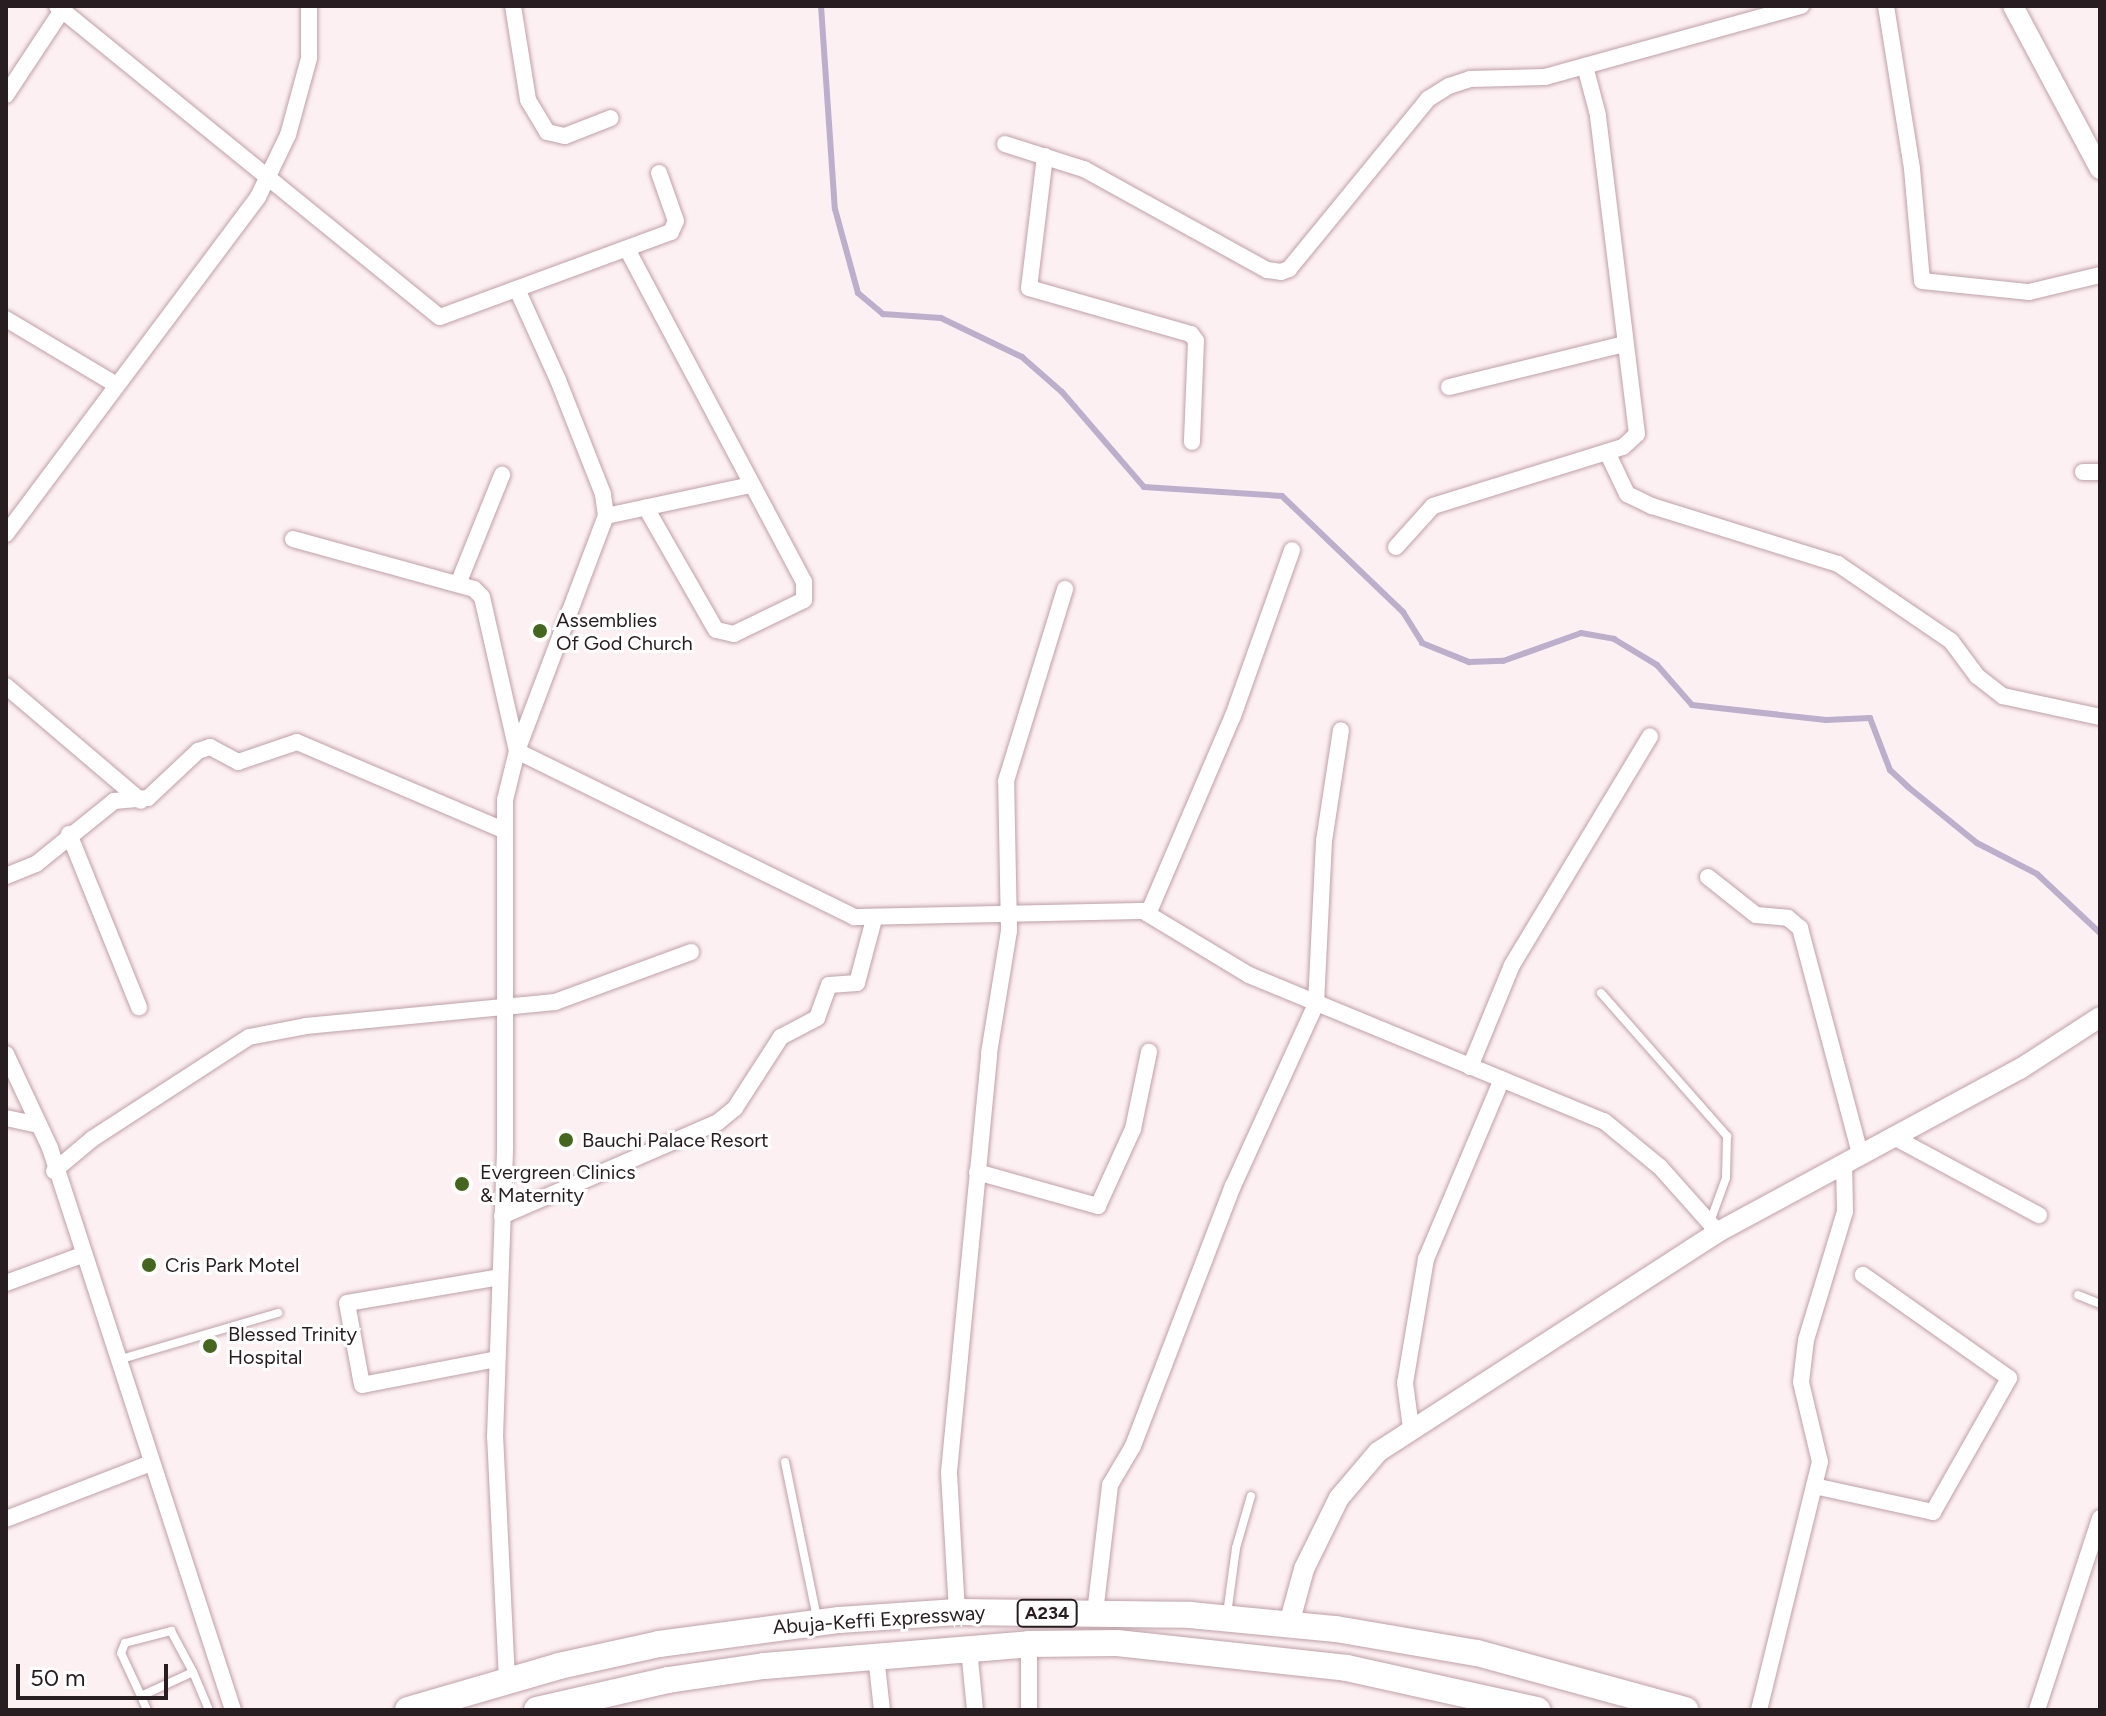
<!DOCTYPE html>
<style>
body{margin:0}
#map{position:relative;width:2106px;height:1716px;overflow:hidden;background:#fdf0f3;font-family:Figtree,sans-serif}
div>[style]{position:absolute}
.stream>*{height:6px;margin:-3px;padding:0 3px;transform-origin:3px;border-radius:3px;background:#bdafcc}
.roads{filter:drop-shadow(0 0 2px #bfa0a8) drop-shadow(0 0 2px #bfa0a8)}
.service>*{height:8px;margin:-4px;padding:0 4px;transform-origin:4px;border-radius:4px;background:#fff}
.minor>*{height:16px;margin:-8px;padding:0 8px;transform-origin:8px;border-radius:8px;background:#fff}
.tertiary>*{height:20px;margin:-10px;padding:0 10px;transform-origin:10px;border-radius:10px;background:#fff}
.trunk>*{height:26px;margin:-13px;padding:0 13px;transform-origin:13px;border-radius:13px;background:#fff}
.dots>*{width:22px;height:22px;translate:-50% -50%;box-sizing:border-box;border:4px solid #fff;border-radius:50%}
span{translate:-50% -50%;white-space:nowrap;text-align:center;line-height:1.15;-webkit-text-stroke:6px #fff;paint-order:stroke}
.shield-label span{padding:2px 6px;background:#fff;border:2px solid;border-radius:6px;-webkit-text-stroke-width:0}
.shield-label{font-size:18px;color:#281d20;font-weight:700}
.poi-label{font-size:20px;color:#281d20}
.left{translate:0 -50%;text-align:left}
.street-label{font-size:20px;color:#281d20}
.frame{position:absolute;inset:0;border:8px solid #281d20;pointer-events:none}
.scale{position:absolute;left:16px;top:1664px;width:152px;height:36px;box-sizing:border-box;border:4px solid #281d20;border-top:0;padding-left:10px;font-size:24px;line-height:28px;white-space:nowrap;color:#281d20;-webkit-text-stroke:6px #fff;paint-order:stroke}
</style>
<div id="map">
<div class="stream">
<div style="left:821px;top:6px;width:203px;rotate:86.1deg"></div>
<div style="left:835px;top:209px;width:87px;rotate:74.7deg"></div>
<div style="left:858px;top:293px;width:33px;rotate:40deg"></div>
<div style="left:883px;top:314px;width:58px;rotate:3.9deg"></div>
<div style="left:941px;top:318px;width:90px;rotate:25.7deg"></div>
<div style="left:1022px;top:357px;width:53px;rotate:41.2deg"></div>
<div style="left:1062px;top:392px;width:125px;rotate:49.2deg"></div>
<div style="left:1144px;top:487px;width:138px;rotate:3.7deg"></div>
<div style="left:1282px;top:496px;width:168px;rotate:43.8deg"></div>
<div style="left:1403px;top:612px;width:36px;rotate:58deg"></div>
<div style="left:1422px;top:643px;width:51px;rotate:22deg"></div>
<div style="left:1469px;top:662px;width:34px;rotate:-2deg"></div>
<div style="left:1503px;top:661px;width:83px;rotate:-19.7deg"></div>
<div style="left:1581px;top:633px;width:34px;rotate:10deg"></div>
<div style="left:1614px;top:639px;width:50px;rotate:31.2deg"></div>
<div style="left:1657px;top:665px;width:53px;rotate:48.8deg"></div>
<div style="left:1692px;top:705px;width:135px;rotate:6.4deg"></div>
<div style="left:1826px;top:720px;width:44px;rotate:-2.6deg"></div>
<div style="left:1870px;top:718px;width:56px;rotate:69deg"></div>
<div style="left:1890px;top:770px;width:25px;rotate:43deg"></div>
<div style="left:1908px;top:787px;width:89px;rotate:39.1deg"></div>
<div style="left:1977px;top:843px;width:68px;rotate:27.3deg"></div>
<div style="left:2037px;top:874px;width:86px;rotate:43.1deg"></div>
</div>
<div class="roads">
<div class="service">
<div style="left:1601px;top:993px;width:191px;rotate:48.6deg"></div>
<div style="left:1727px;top:1136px;width:42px;rotate:91.4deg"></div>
<div style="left:1726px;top:1178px;width:47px;rotate:110deg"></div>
<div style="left:2078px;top:1295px;width:24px;rotate:22deg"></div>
<div style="left:118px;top:1360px;width:167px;rotate:-16.4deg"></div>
<div style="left:785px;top:1462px;width:159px;rotate:78.4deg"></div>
<div style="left:1227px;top:1614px;width:67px;rotate:-82.2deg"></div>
<div style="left:1236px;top:1548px;width:54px;rotate:-73.9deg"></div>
<div style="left:141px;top:1696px;width:47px;rotate:-114.9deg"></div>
<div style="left:121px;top:1653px;width:11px;rotate:-68deg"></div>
<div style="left:125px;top:1643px;width:48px;rotate:-14.6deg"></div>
<div style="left:171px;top:1631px;width:47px;rotate:61.8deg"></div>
<div style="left:147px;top:1710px;width:15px;rotate:-113deg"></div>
<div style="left:141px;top:1696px;width:57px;rotate:-24.8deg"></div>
<div style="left:193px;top:1672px;width:41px;rotate:67.2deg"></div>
</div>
<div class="minor">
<div style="left:57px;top:6px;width:493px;rotate:39.1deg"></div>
<div style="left:440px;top:317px;width:246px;rotate:-20.2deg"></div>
<div style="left:671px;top:232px;width:12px;rotate:-66deg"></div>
<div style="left:676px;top:221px;width:51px;rotate:-109.5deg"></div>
<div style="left:513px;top:6px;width:95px;rotate:80.9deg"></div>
<div style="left:528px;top:100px;width:37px;rotate:59deg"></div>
<div style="left:547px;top:132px;width:18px;rotate:13deg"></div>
<div style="left:565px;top:136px;width:49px;rotate:-21.4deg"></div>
<div style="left:1886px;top:6px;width:165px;rotate:80.9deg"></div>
<div style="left:1912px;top:169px;width:112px;rotate:84.9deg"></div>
<div style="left:1922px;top:281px;width:108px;rotate:5.9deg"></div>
<div style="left:2029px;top:292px;width:73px;rotate:-13.5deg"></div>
<div style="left:6px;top:95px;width:107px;rotate:-56.5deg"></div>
<div style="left:1005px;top:144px;width:83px;rotate:17.6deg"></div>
<div style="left:1084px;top:169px;width:209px;rotate:28.9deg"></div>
<div style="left:1267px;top:270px;width:14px;rotate:8deg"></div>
<div style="left:1281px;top:272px;width:9px;rotate:-21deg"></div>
<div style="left:1289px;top:269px;width:220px;rotate:-50.7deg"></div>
<div style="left:1428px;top:99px;width:25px;rotate:-32deg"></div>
<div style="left:1449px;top:86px;width:22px;rotate:-18deg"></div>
<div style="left:1470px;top:79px;width:75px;rotate:-1.5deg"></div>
<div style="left:1545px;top:77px;width:266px;rotate:-15.5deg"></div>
<div style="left:1045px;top:156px;width:133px;rotate:96.9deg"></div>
<div style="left:1029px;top:288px;width:168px;rotate:15.9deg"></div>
<div style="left:1191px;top:334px;width:9px;rotate:54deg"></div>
<div style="left:1196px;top:341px;width:101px;rotate:92.3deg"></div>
<div style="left:627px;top:249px;width:377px;rotate:62deg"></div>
<div style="left:804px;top:582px;width:18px;rotate:90deg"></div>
<div style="left:804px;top:600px;width:78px;rotate:154.1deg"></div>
<div style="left:734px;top:634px;width:18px;rotate:-167deg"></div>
<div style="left:716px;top:630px;width:141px;rotate:-119.8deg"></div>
<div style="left:6px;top:319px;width:127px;rotate:30.8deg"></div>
<div style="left:1449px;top:387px;width:180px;rotate:-13.8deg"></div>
<div style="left:1607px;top:452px;width:47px;rotate:64.5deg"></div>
<div style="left:1627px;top:494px;width:28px;rotate:26deg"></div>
<div style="left:1652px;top:506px;width:195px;rotate:17.3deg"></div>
<div style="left:1838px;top:564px;width:137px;rotate:34.3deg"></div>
<div style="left:1951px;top:641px;width:44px;rotate:53.4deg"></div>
<div style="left:1977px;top:676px;width:33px;rotate:38deg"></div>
<div style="left:2003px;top:696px;width:99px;rotate:12.2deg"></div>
<div style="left:2083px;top:472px;width:17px"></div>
<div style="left:606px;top:516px;width:148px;rotate:-12.1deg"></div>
<div style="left:6px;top:534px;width:421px;rotate:-53.2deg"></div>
<div style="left:258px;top:197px;width:69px;rotate:-64.2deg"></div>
<div style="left:288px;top:135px;width:80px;rotate:-74.7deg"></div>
<div style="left:309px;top:58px;width:52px;rotate:-90deg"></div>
<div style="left:293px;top:539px;width:188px;rotate:15.4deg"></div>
<div style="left:474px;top:589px;width:11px;rotate:45deg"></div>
<div style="left:482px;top:597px;width:158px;rotate:77.2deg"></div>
<div style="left:517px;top:751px;width:376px;rotate:26.2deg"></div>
<div style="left:854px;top:917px;width:289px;rotate:-1.2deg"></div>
<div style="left:1143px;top:911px;width:124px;rotate:31.1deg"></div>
<div style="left:1249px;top:975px;width:384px;rotate:22.4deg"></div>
<div style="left:1604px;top:1121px;width:72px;rotate:39.4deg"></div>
<div style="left:1660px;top:1167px;width:87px;rotate:48.3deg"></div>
<div style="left:1396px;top:547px;width:55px;rotate:-47.9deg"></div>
<div style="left:1433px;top:506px;width:199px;rotate:-17.3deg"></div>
<div style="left:1623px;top:447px;width:19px;rotate:-43deg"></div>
<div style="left:1637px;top:434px;width:321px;rotate:-97deg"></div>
<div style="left:1598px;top:115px;width:51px;rotate:-104.9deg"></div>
<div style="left:458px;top:584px;width:118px;rotate:-68deg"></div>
<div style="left:6px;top:686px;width:177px;rotate:40.4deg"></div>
<div style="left:69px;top:834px;width:187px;rotate:68deg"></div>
<div style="left:6px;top:876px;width:32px;rotate:-22deg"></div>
<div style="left:36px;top:864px;width:100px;rotate:-38.9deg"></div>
<div style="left:114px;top:801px;width:34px;rotate:-5deg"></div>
<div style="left:148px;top:798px;width:69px;rotate:-43.2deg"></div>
<div style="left:198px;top:751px;width:13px;rotate:-18deg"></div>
<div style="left:210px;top:747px;width:32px;rotate:28deg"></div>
<div style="left:238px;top:762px;width:62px;rotate:-18.7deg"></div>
<div style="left:297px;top:742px;width:224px;rotate:23.1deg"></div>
<div style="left:1708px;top:877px;width:61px;rotate:38.4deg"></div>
<div style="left:1756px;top:915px;width:32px;rotate:5deg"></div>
<div style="left:1788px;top:918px;width:16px;rotate:40deg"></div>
<div style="left:1800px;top:928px;width:234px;rotate:75.1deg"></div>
<div style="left:1148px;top:914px;width:215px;rotate:-66.8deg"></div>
<div style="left:1233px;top:716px;width:176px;rotate:-70.4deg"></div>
<div style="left:6px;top:1054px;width:104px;rotate:64.9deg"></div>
<div style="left:50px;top:1148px;width:591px;rotate:71.96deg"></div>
<div style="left:1470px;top:1067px;width:110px;rotate:-67.6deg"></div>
<div style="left:1512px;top:965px;width:267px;rotate:-58.9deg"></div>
<div style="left:6px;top:1118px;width:34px;rotate:12deg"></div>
<div style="left:1892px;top:1136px;width:167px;rotate:28.3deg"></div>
<div style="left:54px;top:1171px;width:50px;rotate:-40.1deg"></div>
<div style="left:92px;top:1139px;width:187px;rotate:-33deg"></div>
<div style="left:249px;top:1037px;width:58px;rotate:-10.9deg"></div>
<div style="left:306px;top:1026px;width:250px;rotate:-5.5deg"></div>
<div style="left:555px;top:1002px;width:145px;rotate:-20.2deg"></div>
<div style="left:977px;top:1172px;width:126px;rotate:15.7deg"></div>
<div style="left:1098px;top:1206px;width:85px;rotate:-65.6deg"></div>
<div style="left:1133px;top:1129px;width:79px;rotate:-78.3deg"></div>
<div style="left:502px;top:1216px;width:236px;rotate:-23.5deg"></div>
<div style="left:718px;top:1122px;width:22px;rotate:-39deg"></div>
<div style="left:735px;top:1108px;width:85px;rotate:-57.1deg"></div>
<div style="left:781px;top:1037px;width:41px;rotate:-27.8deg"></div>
<div style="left:817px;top:1018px;width:35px;rotate:-70deg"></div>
<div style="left:829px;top:985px;width:28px;rotate:-4deg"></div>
<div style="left:857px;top:983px;width:66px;rotate:-75.1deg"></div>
<div style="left:6px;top:1283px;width:81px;rotate:-20.2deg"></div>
<div style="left:497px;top:1359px;width:137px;rotate:169.1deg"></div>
<div style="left:362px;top:1385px;width:83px;rotate:-100.4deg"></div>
<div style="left:347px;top:1303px;width:155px;rotate:-9.6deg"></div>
<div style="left:1411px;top:1428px;width:45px;rotate:-97.6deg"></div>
<div style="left:1405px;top:1383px;width:126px;rotate:-80.4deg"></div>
<div style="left:1426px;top:1259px;width:195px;rotate:-67.1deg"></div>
<div style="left:1814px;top:1486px;width:122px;rotate:12.3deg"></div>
<div style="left:1933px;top:1512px;width:154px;rotate:-60.4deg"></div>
<div style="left:2009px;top:1378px;width:179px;rotate:-144.8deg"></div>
<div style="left:6px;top:1519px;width:155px;rotate:-21.1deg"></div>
<div style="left:957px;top:1612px;width:140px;rotate:-93.3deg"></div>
<div style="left:949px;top:1472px;width:421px;rotate:-84.5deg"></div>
<div style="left:989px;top:1053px;width:124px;rotate:-80.7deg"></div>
<div style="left:1009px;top:931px;width:150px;rotate:-91.1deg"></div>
<div style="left:1006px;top:781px;width:201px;rotate:-72.9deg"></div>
<div style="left:1095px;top:1613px;width:129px;rotate:-83.3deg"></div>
<div style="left:1110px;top:1485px;width:45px;rotate:-59.5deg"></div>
<div style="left:1133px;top:1446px;width:279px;rotate:-69deg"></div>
<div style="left:1233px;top:1186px;width:200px;rotate:-65.5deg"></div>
<div style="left:1316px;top:1004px;width:163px;rotate:-87.2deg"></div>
<div style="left:1324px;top:841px;width:112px;rotate:-81.3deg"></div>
<div style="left:1029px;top:1644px;width:66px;rotate:90deg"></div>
<div style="left:969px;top:1649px;width:61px;rotate:84.4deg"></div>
<div style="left:876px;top:1656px;width:54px;rotate:83.7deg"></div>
<div style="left:507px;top:1680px;width:243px;rotate:-92.8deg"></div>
<div style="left:495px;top:1437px;width:292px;rotate:-88deg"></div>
<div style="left:505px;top:1145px;width:345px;rotate:-90deg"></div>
<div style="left:505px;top:800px;width:50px;rotate:-76.2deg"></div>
<div style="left:517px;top:751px;width:251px;rotate:-69.3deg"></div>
<div style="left:606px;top:516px;width:22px;rotate:-98deg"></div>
<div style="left:603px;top:494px;width:123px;rotate:-111.5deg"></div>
<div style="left:558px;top:380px;width:100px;rotate:-114.3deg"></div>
<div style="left:1759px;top:1710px;width:255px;rotate:-76.2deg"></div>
<div style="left:1820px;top:1462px;width:82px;rotate:-103.4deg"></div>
<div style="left:1801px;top:1382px;width:42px;rotate:-83.2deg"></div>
<div style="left:1806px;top:1340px;width:134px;rotate:-73.1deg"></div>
<div style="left:1845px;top:1212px;width:50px;rotate:-91.1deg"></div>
<div style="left:2037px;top:1710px;width:202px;rotate:-71.8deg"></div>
</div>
<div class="tertiary">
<div style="left:2013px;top:6px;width:185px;rotate:61.9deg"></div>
<div style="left:1289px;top:1624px;width:57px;rotate:-74.7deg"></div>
<div style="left:1304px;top:1569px;width:79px;rotate:-63.8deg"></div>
<div style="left:1339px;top:1498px;width:60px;rotate:-49.7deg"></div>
<div style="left:1378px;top:1452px;width:405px;rotate:-32.9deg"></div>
<div style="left:1718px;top:1232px;width:343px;rotate:-28.4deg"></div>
<div style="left:2020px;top:1069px;width:95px;rotate:-33deg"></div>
</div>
<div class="trunk">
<div style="left:408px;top:1710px;width:157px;rotate:-16.2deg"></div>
<div style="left:559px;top:1666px;width:102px;rotate:-12.4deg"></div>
<div style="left:659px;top:1644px;width:182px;rotate:-7.6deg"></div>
<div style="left:839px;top:1620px;width:118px;rotate:-3.9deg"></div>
<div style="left:957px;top:1612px;width:233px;rotate:0.7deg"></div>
<div style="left:1190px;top:1615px;width:147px;rotate:5.5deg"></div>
<div style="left:1336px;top:1629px;width:143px;rotate:9.7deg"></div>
<div style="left:1477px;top:1653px;width:216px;rotate:15.3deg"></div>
<div style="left:537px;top:1710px;width:134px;rotate:-12.9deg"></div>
<div style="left:668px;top:1680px;width:97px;rotate:-8.3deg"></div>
<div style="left:764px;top:1666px;width:266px;rotate:-4.7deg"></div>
<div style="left:1029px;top:1644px;width:88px;rotate:-0.7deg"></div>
<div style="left:1117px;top:1643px;width:231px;rotate:6.2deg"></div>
<div style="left:1347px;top:1668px;width:195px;rotate:12.5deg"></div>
</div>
</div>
<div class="dots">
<div style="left:540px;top:631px;background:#44661e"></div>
<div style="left:566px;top:1140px;background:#44661e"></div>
<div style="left:462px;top:1184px;background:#44661e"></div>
<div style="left:149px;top:1265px;background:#44661e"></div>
<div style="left:210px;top:1346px;background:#44661e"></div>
</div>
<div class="shield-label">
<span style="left:1047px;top:1613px">A234</span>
</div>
<div class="poi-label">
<span class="left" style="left:556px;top:632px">Assemblies<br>Of God Church</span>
<span class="left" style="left:582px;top:1140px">Bauchi Palace Resort</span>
<span class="left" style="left:480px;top:1184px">Evergreen Clinics<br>&amp; Maternity</span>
<span class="left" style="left:165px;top:1265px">Cris Park Motel</span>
<span class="left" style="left:228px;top:1346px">Blessed Trinity<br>Hospital</span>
</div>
<div class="street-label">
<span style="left:879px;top:1620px;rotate:-4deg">Abuja-Keffi Expressway</span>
</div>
<div class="frame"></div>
<div class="scale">50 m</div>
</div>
